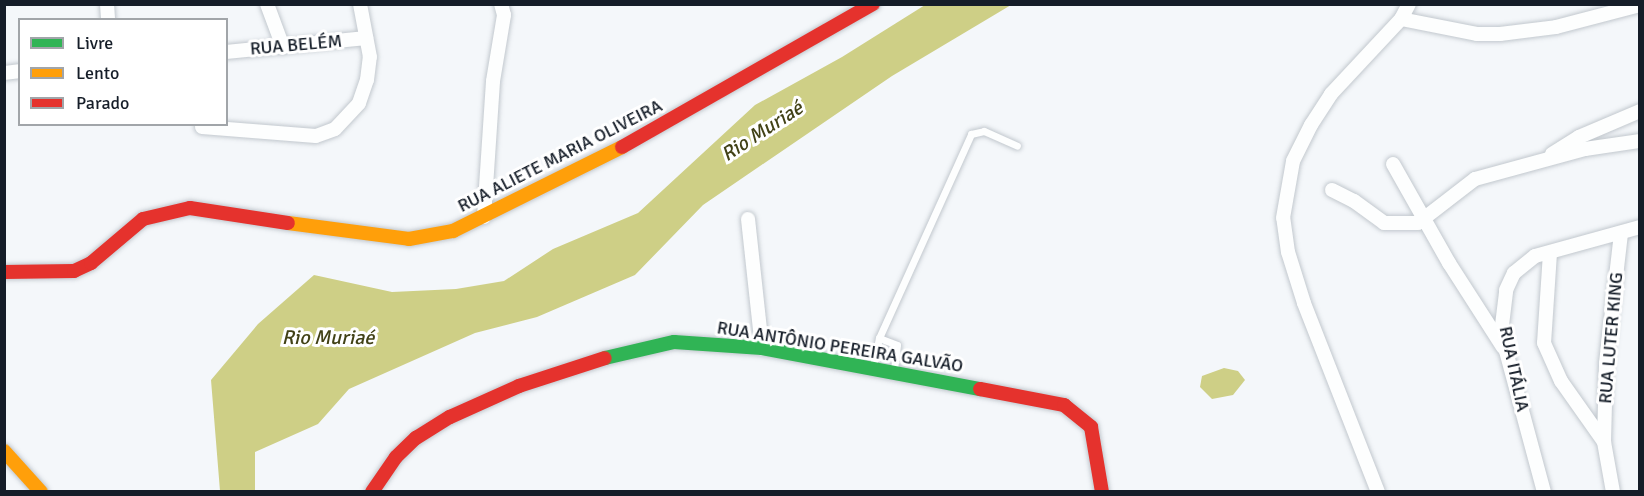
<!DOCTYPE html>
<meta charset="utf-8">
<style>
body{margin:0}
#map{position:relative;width:1644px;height:496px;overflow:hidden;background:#f4f7fa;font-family:Signika,sans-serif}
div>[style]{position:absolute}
.water>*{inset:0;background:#cecf86}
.roads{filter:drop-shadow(0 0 2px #c2c8ce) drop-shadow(0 0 2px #c2c8ce)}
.lane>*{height:7px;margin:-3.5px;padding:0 3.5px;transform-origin:3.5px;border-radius:3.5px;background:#fdfefe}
.street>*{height:14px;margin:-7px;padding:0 7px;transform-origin:7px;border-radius:7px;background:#fdfefe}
.fast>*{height:14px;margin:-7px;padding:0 7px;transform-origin:7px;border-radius:7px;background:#30b455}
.slow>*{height:14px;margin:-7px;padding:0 7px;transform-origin:7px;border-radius:7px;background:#ff9f0a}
.jam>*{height:14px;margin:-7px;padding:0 7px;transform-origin:7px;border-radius:7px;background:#e5322d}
span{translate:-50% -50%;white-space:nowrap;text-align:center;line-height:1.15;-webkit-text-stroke:6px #fff;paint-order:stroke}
.street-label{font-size:18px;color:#151d28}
.water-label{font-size:20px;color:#414116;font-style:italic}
.frame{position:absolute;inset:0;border:6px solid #151d28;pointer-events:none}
.legend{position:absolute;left:18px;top:18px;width:210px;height:108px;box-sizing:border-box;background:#fff;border:2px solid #a1a5a9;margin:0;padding:8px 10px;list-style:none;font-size:18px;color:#151d28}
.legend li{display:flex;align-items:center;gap:12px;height:30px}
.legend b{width:30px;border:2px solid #a1a5a9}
</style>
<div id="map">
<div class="water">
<div style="clip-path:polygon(925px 5px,1011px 5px,892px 76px,703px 205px,635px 275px,537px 317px,475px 333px,349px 389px,318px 424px,255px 452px,255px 491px,220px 491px,211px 380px,258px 324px,314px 275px,392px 292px,456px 289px,504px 281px,553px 249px,638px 213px,755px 105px,842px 57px)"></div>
<div style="clip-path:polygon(1224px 368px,1238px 371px,1245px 380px,1233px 395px,1212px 399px,1200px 387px,1202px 376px)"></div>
</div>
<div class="roads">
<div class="lane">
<div style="left:879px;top:338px;width:19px;rotate:21deg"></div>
<div style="left:897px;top:345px;width:25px;rotate:97deg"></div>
<div style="left:873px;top:366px;width:29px;rotate:-78deg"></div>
<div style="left:879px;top:338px;width:224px;rotate:-65.7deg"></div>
<div style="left:971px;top:134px;width:13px;rotate:-13deg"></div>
<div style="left:984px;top:131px;width:36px;rotate:24deg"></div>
</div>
<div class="street">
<div style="left:107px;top:4px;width:16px;rotate:86deg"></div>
<div style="left:267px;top:4px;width:46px;rotate:69.6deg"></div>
<div style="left:1401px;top:19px;width:77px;rotate:11.2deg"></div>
<div style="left:1477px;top:34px;width:23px"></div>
<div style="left:1500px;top:34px;width:56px;rotate:-7.1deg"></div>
<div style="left:1556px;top:27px;width:87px;rotate:-14.7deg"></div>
<div style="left:226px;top:52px;width:141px;rotate:-5.7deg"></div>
<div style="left:4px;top:73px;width:16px;rotate:-7deg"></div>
<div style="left:202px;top:127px;width:114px;rotate:4.5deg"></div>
<div style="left:316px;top:136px;width:20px;rotate:-20deg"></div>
<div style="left:335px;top:129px;width:35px;rotate:-47deg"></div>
<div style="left:359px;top:103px;width:24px;rotate:-71deg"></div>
<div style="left:367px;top:80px;width:23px;rotate:-83deg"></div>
<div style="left:370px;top:57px;width:54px;rotate:-100.7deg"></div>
<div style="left:1552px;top:154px;width:32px;rotate:-32deg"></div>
<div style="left:1579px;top:137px;width:66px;rotate:-23.1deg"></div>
<div style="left:1393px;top:164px;width:114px;rotate:60.5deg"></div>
<div style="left:1449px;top:263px;width:100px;rotate:57.3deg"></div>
<div style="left:1332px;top:190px;width:25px;rotate:27deg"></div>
<div style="left:1354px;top:201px;width:37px;rotate:36deg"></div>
<div style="left:1384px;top:223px;width:34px"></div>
<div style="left:1418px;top:223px;width:72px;rotate:-37.7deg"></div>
<div style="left:1475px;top:179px;width:114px;rotate:-15.3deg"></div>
<div style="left:1585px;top:149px;width:56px;rotate:-8.3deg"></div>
<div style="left:484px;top:217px;width:136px;rotate:-86.2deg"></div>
<div style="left:493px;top:81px;width:67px;rotate:-80.5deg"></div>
<div style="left:504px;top:15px;width:11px;rotate:-105deg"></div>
<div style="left:748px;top:219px;width:130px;rotate:83.8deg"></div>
<div style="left:1550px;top:253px;width:90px;rotate:93.8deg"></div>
<div style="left:1544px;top:343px;width:42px;rotate:65.9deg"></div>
<div style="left:1561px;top:381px;width:75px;rotate:54.8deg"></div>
<div style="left:1378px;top:492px;width:203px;rotate:-111.4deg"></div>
<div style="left:1304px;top:303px;width:53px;rotate:-107.4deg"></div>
<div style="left:1288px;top:252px;width:34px;rotate:-98deg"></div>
<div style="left:1283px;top:218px;width:58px;rotate:-80deg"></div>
<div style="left:1293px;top:161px;width:40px;rotate:-63.4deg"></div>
<div style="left:1311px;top:125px;width:37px;rotate:-57deg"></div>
<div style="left:1331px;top:94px;width:103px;rotate:-47deg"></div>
<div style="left:1401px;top:19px;width:17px;rotate:-62deg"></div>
<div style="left:1544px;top:492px;width:146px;rotate:-105.1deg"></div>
<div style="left:1506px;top:351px;width:26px;rotate:-99deg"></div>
<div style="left:1502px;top:325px;width:35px;rotate:-83deg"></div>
<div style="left:1506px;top:290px;width:19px;rotate:-65deg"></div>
<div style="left:1514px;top:273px;width:27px;rotate:-39deg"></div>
<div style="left:1535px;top:256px;width:109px;rotate:-15.4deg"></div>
<div style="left:1613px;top:492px;width:51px;rotate:-100.2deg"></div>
<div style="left:1604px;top:442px;width:79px;rotate:-88.5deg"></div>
<div style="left:1606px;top:363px;width:131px;rotate:-83.4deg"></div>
</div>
<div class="fast">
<div style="left:605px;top:358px;width:71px;rotate:-13.1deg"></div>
<div style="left:674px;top:342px;width:88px;rotate:3.9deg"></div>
<div style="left:762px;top:348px;width:222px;rotate:10.7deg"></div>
</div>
<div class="slow">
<div style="left:288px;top:223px;width:122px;rotate:7.5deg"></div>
<div style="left:409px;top:239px;width:45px;rotate:-10.3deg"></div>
<div style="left:453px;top:231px;width:189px;rotate:-26.4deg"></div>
<div style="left:4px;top:451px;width:55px;rotate:47.9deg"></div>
</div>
<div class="jam">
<div style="left:622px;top:147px;width:289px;rotate:-29.7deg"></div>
<div style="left:4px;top:272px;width:70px;rotate:-0.8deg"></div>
<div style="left:74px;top:271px;width:19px;rotate:-25deg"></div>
<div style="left:91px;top:263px;width:68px;rotate:-40.2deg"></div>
<div style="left:143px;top:219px;width:48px;rotate:-13.2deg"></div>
<div style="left:190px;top:208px;width:99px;rotate:8.7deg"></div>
<div style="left:980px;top:389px;width:86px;rotate:10.8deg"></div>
<div style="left:1064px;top:405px;width:35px;rotate:39deg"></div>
<div style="left:1091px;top:427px;width:66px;rotate:80.4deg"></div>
<div style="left:372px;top:492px;width:42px;rotate:-55.6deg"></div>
<div style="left:396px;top:457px;width:28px;rotate:-44deg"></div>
<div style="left:416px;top:438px;width:40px;rotate:-32deg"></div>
<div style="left:450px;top:417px;width:76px;rotate:-24.2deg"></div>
<div style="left:519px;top:386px;width:90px;rotate:-18deg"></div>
</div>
</div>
<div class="street-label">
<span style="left:296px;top:45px;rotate:-5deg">RUA BELÉM</span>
<span style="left:560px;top:156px;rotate:-27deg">RUA ALIETE MARIA OLIVEIRA</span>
<span style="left:1611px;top:338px;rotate:-85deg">RUA LUTER KING</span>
<span style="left:840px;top:347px;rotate:9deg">RUA ANTÔNIO PEREIRA GALVÃO</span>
<span style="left:1514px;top:369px;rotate:78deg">RUA ITÁLIA</span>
</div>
<div class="water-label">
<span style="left:762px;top:131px;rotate:-33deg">Rio Muriaé</span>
<span style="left:328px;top:337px">Rio Muriaé</span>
</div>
<div class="frame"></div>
<ul class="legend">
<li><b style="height:8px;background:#30b455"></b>Livre</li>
<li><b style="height:8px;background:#ff9f0a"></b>Lento</li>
<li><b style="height:8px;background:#e5322d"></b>Parado</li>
</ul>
</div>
